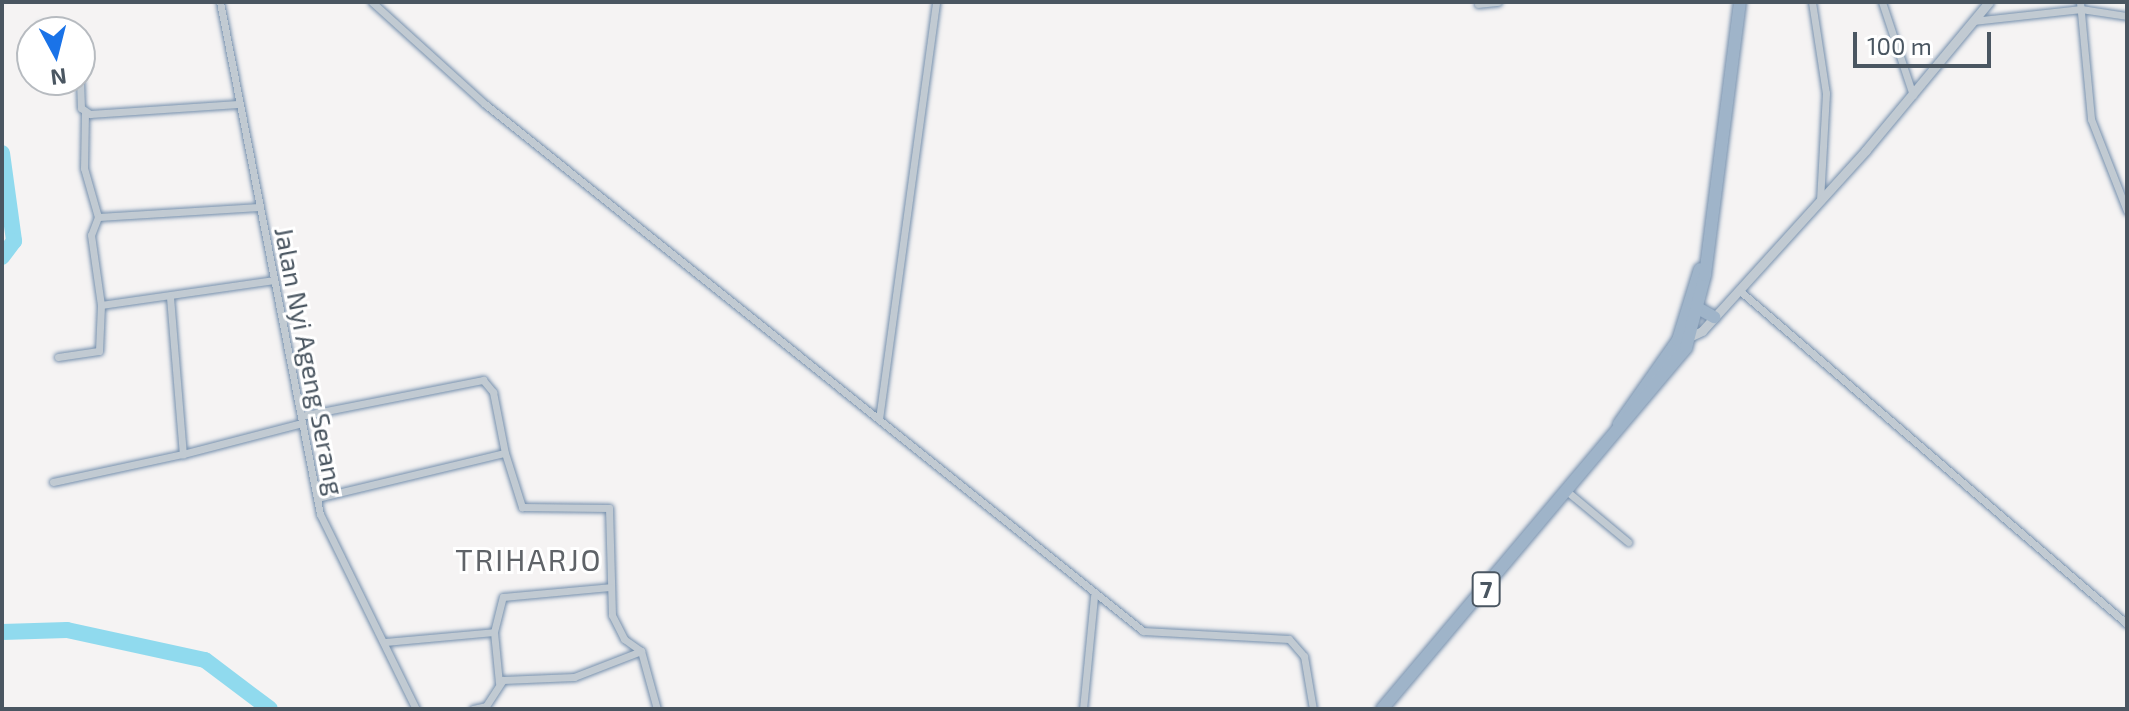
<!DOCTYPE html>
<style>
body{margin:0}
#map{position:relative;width:2129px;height:711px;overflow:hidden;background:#f5f3f3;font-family:"Exo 2",sans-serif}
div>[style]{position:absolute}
.river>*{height:16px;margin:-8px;padding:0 8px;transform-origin:8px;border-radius:8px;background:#90daee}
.roads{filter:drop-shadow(0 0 2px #7690ad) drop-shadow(0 0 2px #7690ad)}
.minor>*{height:7px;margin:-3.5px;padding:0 3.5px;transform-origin:3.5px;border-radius:3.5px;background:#c1cad2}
.tertiary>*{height:9px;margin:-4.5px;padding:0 4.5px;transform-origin:4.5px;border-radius:4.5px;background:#c1cad2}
.trunk>*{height:12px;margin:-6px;padding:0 6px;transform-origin:6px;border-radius:6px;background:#9fb4c9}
span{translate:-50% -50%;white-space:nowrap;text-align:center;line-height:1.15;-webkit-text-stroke:6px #fff;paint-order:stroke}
.shield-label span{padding:2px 6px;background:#fff;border:2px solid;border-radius:6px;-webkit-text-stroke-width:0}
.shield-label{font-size:24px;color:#4a5661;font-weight:700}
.street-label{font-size:26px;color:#4a5661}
.quarter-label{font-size:30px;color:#5f6368;letter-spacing:2px}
.frame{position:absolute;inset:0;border:4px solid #4a5661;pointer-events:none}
.north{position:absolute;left:16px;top:16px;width:80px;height:80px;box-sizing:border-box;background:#fff;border:2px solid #b7bbc0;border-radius:50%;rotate:173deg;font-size:22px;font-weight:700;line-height:32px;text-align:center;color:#4a5661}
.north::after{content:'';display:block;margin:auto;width:28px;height:36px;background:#1a73e8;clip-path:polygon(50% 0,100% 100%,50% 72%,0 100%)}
.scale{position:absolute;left:1853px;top:32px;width:138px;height:36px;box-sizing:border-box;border:4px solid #4a5661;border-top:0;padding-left:10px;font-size:24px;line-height:28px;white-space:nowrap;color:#4a5661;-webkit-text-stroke:6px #fff;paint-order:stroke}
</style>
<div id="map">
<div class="river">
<div style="left:2px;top:153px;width:89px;rotate:82.2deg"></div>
<div style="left:14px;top:241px;width:20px;rotate:127deg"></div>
<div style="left:2px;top:632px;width:65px;rotate:-1.8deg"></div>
<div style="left:67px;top:630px;width:141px;rotate:12.3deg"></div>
<div style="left:205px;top:660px;width:81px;rotate:37deg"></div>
</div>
<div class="roads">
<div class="minor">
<div style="left:220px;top:2px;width:522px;rotate:78.95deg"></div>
<div style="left:320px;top:514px;width:217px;rotate:63.8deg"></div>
<div style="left:372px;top:2px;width:152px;rotate:42.1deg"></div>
<div style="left:485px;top:104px;width:843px;rotate:38.69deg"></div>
<div style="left:1143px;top:631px;width:146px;rotate:3.1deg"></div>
<div style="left:1289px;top:639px;width:23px;rotate:49deg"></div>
<div style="left:1304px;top:656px;width:54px;rotate:80.4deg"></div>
<div style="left:1812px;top:2px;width:92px;rotate:81.3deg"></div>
<div style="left:1826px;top:93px;width:108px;rotate:93.2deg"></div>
<div style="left:1882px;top:2px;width:98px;rotate:71.6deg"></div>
<div style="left:2080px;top:2px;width:118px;rotate:84.6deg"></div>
<div style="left:2091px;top:119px;width:99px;rotate:68.6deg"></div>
<div style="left:1478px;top:4px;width:20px;rotate:-6deg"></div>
<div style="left:1973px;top:21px;width:109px;rotate:-6.3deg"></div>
<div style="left:2081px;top:9px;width:47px;rotate:8.7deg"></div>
<div style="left:41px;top:26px;width:6px;rotate:72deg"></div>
<div style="left:80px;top:80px;width:28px;rotate:88deg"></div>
<div style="left:81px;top:108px;width:11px;rotate:34deg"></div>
<div style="left:90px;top:114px;width:148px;rotate:-3.9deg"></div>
<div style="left:85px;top:112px;width:56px;rotate:91deg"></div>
<div style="left:84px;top:168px;width:51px;rotate:74.1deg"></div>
<div style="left:259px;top:207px;width:161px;rotate:176.4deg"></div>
<div style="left:98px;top:217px;width:19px;rotate:111deg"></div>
<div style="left:91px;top:235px;width:71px;rotate:81.9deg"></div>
<div style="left:101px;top:305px;width:175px;rotate:-8.2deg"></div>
<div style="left:1739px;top:290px;width:512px;rotate:40.72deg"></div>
<div style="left:170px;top:297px;width:158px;rotate:85.3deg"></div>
<div style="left:183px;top:454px;width:123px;rotate:-14.6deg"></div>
<div style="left:58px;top:357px;width:41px;rotate:-8.3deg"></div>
<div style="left:99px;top:351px;width:46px;rotate:-87.5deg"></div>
<div style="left:301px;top:416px;width:186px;rotate:-11.2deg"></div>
<div style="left:483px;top:380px;width:16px;rotate:50deg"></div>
<div style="left:493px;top:392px;width:62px;rotate:78.9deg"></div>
<div style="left:879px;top:419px;width:421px;rotate:-82.2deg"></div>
<div style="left:53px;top:482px;width:133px;rotate:-12.2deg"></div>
<div style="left:1569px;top:493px;width:77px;rotate:39.7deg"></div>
<div style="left:317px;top:498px;width:193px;rotate:-13.5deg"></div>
<div style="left:505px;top:453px;width:57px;rotate:72.5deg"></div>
<div style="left:522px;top:507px;width:87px;rotate:0.7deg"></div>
<div style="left:609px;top:508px;width:107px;rotate:88.4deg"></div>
<div style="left:612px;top:615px;width:27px;rotate:63deg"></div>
<div style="left:624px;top:639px;width:21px;rotate:35deg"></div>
<div style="left:494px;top:632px;width:51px;rotate:84.4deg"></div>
<div style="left:385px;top:642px;width:109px;rotate:-5.2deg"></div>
<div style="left:494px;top:632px;width:36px;rotate:-76deg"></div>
<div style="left:503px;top:597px;width:107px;rotate:-5.3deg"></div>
<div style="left:473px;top:709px;width:13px;rotate:-13deg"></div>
<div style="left:486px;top:706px;width:31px;rotate:-57deg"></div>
<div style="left:503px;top:680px;width:71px;rotate:-2.4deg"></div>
<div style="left:574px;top:677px;width:72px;rotate:-21.2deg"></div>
<div style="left:641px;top:651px;width:60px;rotate:74.6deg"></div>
<div style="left:1083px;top:709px;width:114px;rotate:-84.4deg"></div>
</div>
<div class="tertiary">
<div style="left:1685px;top:339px;width:19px;rotate:-25deg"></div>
<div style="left:1702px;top:331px;width:244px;rotate:-47.8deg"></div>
<div style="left:1866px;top:150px;width:192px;rotate:-50.3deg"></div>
</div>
<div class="trunk">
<div style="left:1696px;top:307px;width:21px;rotate:29deg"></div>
<div style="left:1619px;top:424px;width:103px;rotate:-54.9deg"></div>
<div style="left:1678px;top:340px;width:74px;rotate:-72.8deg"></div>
<div style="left:1382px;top:709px;width:472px;rotate:-49.9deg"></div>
<div style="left:1686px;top:348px;width:75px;rotate:-75.4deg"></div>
<div style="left:1705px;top:275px;width:275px;rotate:-82.7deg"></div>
</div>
</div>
<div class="shield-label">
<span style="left:1486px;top:589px">7</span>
</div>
<div class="street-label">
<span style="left:310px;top:361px;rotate:79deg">Jalan Nyi Ageng Serang</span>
</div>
<div class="quarter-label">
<span style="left:529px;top:559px">TRIHARJO</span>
</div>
<div class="frame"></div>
<div class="north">N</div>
<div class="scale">100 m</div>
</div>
